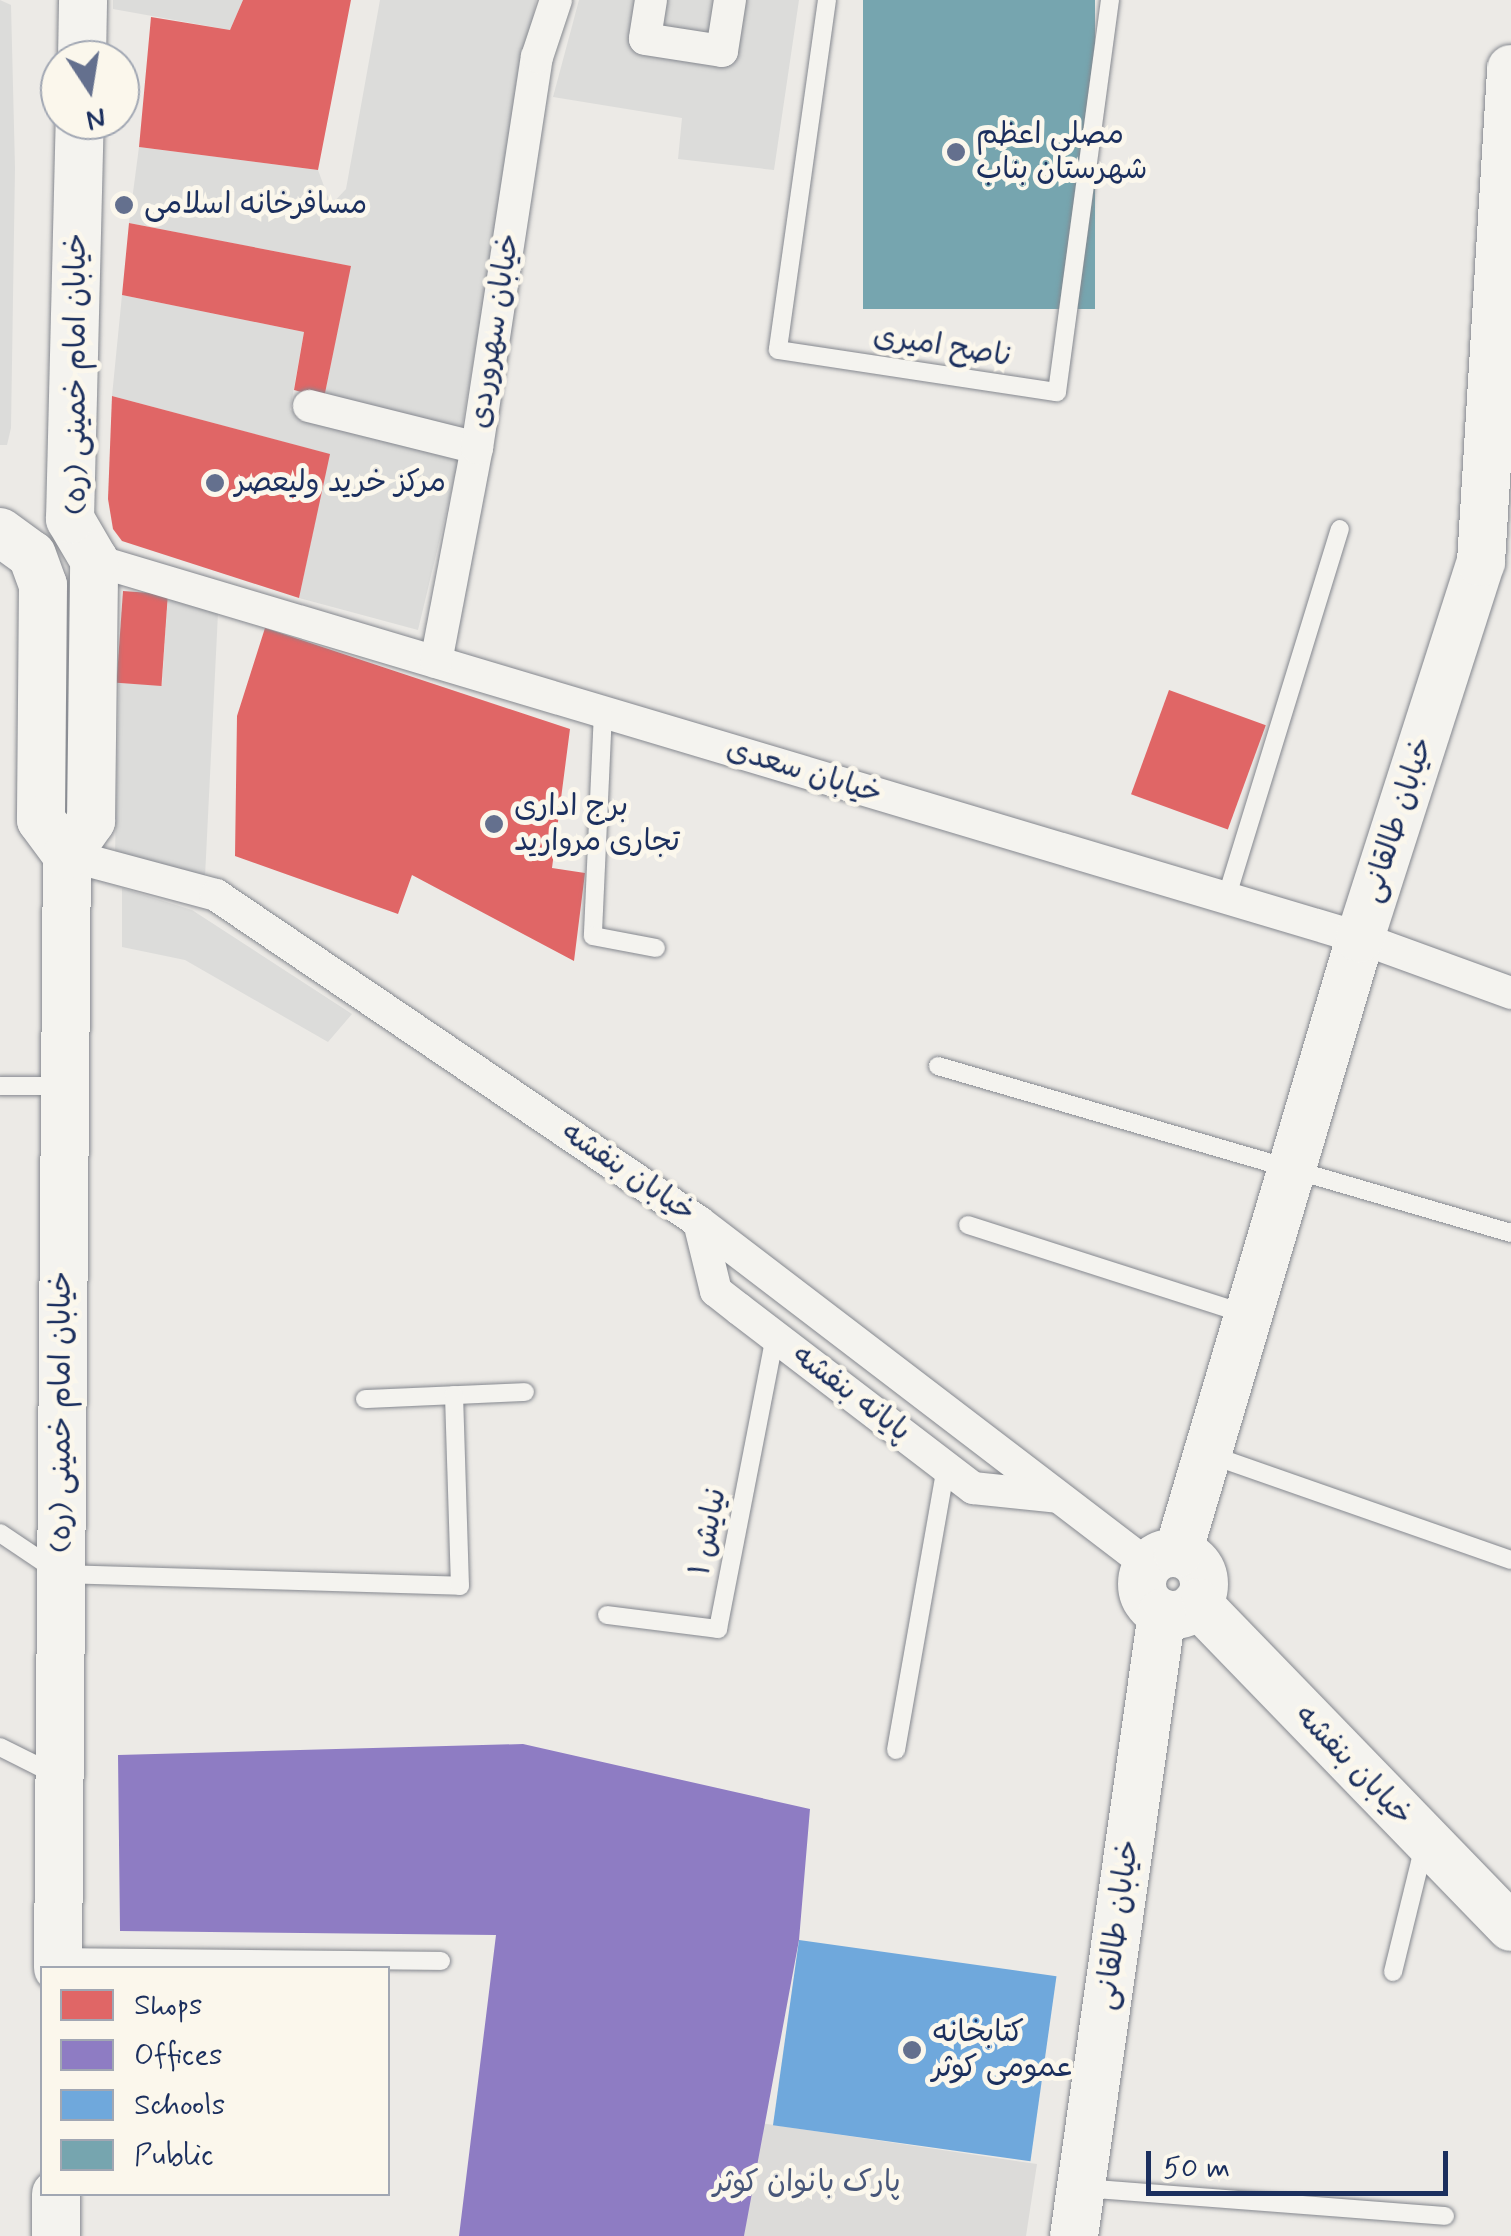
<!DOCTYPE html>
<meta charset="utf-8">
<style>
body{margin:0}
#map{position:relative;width:1511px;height:2236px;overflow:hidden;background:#eceae6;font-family:Mynerve,"Playpen Sans Arabic",sans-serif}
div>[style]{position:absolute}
.built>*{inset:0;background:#dcdcda}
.green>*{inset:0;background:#dcdbd9}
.shops>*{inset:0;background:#e06666;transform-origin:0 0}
.offices>*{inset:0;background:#8e7cc3}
.schools>*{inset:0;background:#6fa8dc;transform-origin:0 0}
.public>*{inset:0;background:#76a5af;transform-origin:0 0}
.roads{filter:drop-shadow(0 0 2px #85888f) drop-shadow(0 0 2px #85888f)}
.lane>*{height:18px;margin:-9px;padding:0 9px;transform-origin:9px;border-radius:9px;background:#f4f3ef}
.street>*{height:32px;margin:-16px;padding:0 16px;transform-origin:16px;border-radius:16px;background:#f4f3ef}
.secondary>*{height:48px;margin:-24px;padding:0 24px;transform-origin:24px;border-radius:24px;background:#f4f3ef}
.secondary>.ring{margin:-24px;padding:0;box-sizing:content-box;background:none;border:48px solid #f4f3ef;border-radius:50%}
.dots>*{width:28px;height:28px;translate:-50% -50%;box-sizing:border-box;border:5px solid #fbf7ec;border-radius:50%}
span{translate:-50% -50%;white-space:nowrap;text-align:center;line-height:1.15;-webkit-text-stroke:10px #fbf7ec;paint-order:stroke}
.poi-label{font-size:30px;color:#1b2f5e}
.left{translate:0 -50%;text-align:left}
.street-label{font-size:30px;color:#1b2f5e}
.park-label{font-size:30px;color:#48577a}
.legend{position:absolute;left:40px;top:1966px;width:350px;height:230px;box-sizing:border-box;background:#fbf7ec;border:2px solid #a1a7b3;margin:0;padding:12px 18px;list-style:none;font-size:30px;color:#1b2f5e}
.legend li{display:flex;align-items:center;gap:20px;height:50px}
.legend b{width:50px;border:2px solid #a1a7b3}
.north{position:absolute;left:40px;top:40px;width:100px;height:100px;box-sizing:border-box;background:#fbf7ec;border:2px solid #a1a7b3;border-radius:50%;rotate:168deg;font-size:28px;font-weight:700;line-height:40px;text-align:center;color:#1b2f5e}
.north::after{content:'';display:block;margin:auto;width:35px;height:45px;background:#64708e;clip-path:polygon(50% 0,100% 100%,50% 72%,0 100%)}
.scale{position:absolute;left:1146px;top:2151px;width:302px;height:45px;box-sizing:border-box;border:5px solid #1b2f5e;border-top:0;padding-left:12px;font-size:30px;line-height:35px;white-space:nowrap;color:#1b2f5e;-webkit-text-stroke:8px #fbf7ec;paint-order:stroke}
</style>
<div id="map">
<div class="built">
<div style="clip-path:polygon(0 0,11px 5px,15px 168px,11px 428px,7px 445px,0 445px)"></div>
<div style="clip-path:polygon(113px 0,243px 0,230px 30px,113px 9px)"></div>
<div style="clip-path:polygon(380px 0,536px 0,461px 432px,324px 398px,350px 266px,129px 223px,139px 147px,318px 170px,331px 205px,346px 189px)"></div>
<div style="clip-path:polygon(579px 0,799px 0,774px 170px,678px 159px,682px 118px,553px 97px)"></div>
<div style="clip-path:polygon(122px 295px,304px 332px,290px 410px,460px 455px,418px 630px,299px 598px,329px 454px,112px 396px)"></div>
<div style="clip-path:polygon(168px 594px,218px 613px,205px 877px,115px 853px,119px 683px,162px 685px)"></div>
<div style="clip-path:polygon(122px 888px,192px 910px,352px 1014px,328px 1042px,185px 960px,122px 947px)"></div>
</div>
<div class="green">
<div style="clip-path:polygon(761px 2123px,1037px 2164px,1026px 2236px,744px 2236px)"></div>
</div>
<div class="shops">
<div style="clip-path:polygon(243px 0,351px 0,318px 170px,139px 147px,151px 17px,230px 30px)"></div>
<div style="clip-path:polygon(129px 223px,351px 266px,324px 398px,294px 390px,304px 332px,122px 295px)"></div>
<div style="clip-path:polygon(112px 396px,330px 454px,299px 598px,122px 541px,113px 529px,108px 499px)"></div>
<div style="left:123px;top:591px;width:45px;height:92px;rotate:4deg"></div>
<div style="clip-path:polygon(265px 628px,570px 729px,552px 868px,585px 873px,574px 961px,412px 875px,398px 914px,235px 856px,237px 716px)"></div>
<div style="left:1169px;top:690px;width:103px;height:111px;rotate:20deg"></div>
</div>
<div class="offices">
<div style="clip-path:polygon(523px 1744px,810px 1809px,799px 1940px,744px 2236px,459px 2236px,496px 1935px,120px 1931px,118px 1755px)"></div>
</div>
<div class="schools">
<div style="left:799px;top:1940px;width:260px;height:187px;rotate:8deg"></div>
</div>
<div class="public">
<div style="left:863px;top:0;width:232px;height:309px"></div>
</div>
<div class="roads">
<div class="lane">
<div style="left:827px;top:0;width:353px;rotate:98deg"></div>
<div style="left:778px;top:350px;width:282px;rotate:8.6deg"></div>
<div style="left:1057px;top:392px;width:396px;rotate:-82.3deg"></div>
<div style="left:603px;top:712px;width:224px;rotate:92.6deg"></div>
<div style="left:593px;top:936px;width:64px;rotate:10.8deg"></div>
<div style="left:1226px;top:899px;width:387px;rotate:-72.9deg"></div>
<div style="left:938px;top:1066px;width:597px;rotate:16.25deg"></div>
<div style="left:0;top:1086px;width:64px"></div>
<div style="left:968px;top:1225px;width:295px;rotate:17.8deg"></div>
<div style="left:365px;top:1399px;width:160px;rotate:-2.5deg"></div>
<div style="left:1208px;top:1454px;width:321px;rotate:19.3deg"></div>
<div style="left:0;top:1533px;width:73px;rotate:33.9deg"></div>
<div style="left:61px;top:1574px;width:399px;rotate:1.7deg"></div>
<div style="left:460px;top:1586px;width:191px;rotate:-91.8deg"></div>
<div style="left:607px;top:1615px;width:112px;rotate:7.2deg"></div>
<div style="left:718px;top:1629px;width:298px;rotate:-79deg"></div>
<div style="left:0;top:1747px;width:60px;rotate:26.6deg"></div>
<div style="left:896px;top:1750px;width:287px;rotate:-80deg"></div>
<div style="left:58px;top:1957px;width:383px;rotate:0.6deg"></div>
<div style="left:1393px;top:1972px;width:130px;rotate:-76.2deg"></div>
<div style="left:1082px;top:2188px;width:364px;rotate:4.4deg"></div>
</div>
<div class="street">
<div style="left:651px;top:0;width:39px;rotate:99deg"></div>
<div style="left:645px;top:39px;width:78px;rotate:8.9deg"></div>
<div style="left:722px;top:51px;width:52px;rotate:-81.1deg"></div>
<div style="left:309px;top:406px;width:173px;rotate:14deg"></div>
<div style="left:94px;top:560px;width:1321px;rotate:16.62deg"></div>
<div style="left:1360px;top:938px;width:161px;rotate:20deg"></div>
<div style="left:436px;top:662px;width:218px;rotate:-79.2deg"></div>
<div style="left:477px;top:448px;width:396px;rotate:-81.3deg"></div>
<div style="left:537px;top:57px;width:60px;rotate:-71.6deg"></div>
<div style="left:67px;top:855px;width:154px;rotate:15deg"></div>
<div style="left:216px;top:895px;width:583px;rotate:34.1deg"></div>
<div style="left:699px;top:1222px;width:565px;rotate:37.38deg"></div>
<div style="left:699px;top:1222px;width:71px;rotate:76.2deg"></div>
<div style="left:716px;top:1291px;width:29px;rotate:38deg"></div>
<div style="left:739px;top:1309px;width:295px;rotate:37.4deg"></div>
<div style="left:973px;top:1488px;width:85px;rotate:6deg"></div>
</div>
<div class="secondary">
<div style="left:82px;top:60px;width:60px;rotate:-89deg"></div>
<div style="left:0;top:532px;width:39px;rotate:36deg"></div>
<div style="left:32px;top:555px;width:32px;rotate:70deg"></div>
<div style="left:43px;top:585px;width:235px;rotate:90.5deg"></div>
<div style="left:41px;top:820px;width:44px;rotate:53.4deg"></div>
<div class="ring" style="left:1142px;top:1553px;width:14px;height:14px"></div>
<div style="left:1178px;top:1553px;width:641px;rotate:-73.51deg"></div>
<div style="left:1360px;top:938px;width:395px;rotate:-72.2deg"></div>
<div style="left:1481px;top:562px;width:494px;rotate:-86.5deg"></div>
<div style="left:1197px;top:1603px;width:451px;rotate:45.9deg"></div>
<div style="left:58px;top:1968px;width:1113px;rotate:-89.54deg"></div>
<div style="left:67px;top:855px;width:42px;rotate:-54.8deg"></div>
<div style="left:91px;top:821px;width:261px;rotate:-89.3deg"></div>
<div style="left:94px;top:560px;width:48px;rotate:-120.3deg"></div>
<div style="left:70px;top:519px;width:399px;rotate:-88.6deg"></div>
<div style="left:56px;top:2236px;width:42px;rotate:-90deg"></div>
<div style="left:1074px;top:2236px;width:629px;rotate:-81.96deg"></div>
</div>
</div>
<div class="dots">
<div style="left:956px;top:152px;background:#64708e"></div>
<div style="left:124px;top:205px;background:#64708e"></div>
<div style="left:215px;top:483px;background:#64708e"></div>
<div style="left:494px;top:824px;background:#64708e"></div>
<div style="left:912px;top:2050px;background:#64708e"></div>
</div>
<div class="poi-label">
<span class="left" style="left:976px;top:152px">مصلی اعظم<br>شهرستان بناب</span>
<span class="left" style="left:144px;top:205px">مسافرخانه اسلامی</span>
<span class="left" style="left:235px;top:483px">مرکز خرید ولیعصر</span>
<span class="left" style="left:514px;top:824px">برج اداری<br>تجاری مروارید</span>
<span class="left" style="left:932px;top:2050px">کتابخانه<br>عمومی کوثر</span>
</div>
<div class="street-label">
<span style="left:495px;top:331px;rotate:-81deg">خیابان سهروردی</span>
<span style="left:943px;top:347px;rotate:9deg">ناصح امیری</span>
<span style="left:77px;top:374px;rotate:-90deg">خیابان امام خمینی (ره)</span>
<span style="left:804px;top:772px;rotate:17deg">خیابان سعدی</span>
<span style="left:1398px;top:820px;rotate:-72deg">خیابان طالقانی</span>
<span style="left:628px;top:1173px;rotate:34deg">خیابان بنفشه</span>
<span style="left:851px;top:1394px;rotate:37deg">پایانه بنفشه</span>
<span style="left:62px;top:1412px;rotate:-90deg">خیابان امام خمینی (ره)</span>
<span style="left:709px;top:1532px;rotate:-79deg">نیایش ۱</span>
<span style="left:1353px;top:1766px;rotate:46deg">خیابان بنفشه</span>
<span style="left:1118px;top:1925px;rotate:-82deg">خیابان طالقانی</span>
</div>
<div class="park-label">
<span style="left:807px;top:2183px">پارک بانوان کوثر</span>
</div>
<ul class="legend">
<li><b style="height:28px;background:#e06666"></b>Shops</li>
<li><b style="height:28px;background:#8e7cc3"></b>Offices</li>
<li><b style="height:28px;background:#6fa8dc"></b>Schools</li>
<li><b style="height:28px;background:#76a5af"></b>Public</li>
</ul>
<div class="north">N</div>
<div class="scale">50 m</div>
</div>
